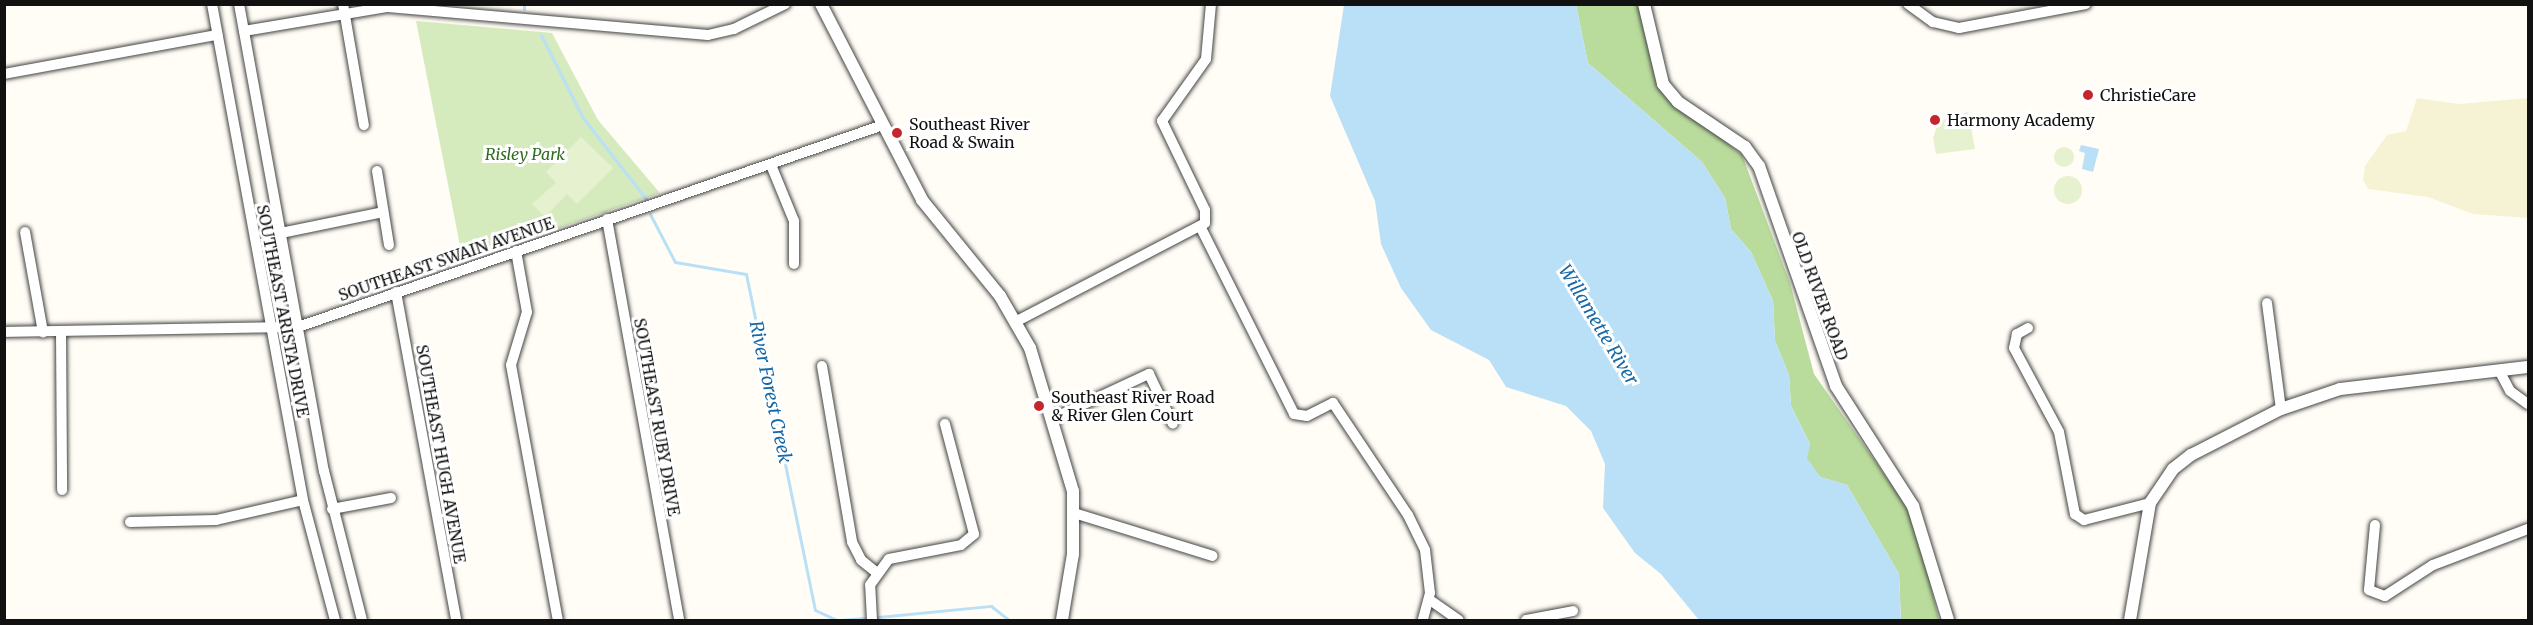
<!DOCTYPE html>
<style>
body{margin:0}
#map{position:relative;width:2533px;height:625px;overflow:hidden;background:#fffdf5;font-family:Merriweather,serif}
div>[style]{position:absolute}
.farmland>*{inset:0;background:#f6f3d4}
.green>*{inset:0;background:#d5ebbd}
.forest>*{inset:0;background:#b9dc9c}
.pitch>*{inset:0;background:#e6f2cf}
.round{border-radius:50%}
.water>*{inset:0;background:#b9e0f7}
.stream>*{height:3px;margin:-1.5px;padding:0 1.5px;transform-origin:1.5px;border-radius:1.5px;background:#b9e0f7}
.roads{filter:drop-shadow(0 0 2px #444) drop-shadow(0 0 2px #444)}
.minor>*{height:10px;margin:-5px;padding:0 5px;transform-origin:5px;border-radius:5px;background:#fff}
.tertiary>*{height:12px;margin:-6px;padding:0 6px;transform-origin:6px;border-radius:6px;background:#fff}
.dots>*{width:16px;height:16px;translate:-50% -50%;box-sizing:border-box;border:3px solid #fff;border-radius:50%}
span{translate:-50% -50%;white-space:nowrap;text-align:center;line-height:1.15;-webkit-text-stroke:6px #fff;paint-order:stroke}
.poi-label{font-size:16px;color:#111}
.left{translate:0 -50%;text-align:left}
.park-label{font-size:16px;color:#2f6b1f;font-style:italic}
.street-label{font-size:16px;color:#111}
.water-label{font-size:18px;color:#1768a6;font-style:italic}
.frame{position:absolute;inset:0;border:6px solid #111;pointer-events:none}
</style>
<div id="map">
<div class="farmland">
<div style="clip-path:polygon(2417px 98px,2459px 104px,2528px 98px,2528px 218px,2473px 214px,2428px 197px,2368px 189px,2363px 180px,2365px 166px,2387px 135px,2406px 131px)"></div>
</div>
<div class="green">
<div style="clip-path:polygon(416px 21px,552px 33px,598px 120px,660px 193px,463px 261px)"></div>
</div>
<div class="forest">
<div style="clip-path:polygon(1576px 5px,1640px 5px,1661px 89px,1742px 155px,1790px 283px,1814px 374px,1903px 501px,1918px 533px,1939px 620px,1901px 620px,1899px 574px,1847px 485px,1820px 477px,1806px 458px,1810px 444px,1791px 406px,1789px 375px,1775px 341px,1773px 301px,1751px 252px,1731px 229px,1725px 198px,1702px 162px,1588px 63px)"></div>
</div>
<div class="pitch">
<div style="clip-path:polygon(1968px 112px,1975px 149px,1936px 154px,1933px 138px,1939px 121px)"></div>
<div style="clip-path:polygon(581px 137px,613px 168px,577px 204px,567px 194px,545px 217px,532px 204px,556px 183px,546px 172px)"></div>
<div class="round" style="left:2054px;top:147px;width:20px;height:20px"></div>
<div class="round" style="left:2054px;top:176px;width:28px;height:28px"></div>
</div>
<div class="water">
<div style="clip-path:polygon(1344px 5px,1576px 5px,1588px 63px,1702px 162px,1725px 198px,1731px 229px,1751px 252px,1773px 301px,1775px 341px,1789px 375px,1791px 406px,1810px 444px,1807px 458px,1820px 477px,1847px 485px,1899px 574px,1901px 620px,1699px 620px,1661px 574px,1635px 553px,1603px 508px,1605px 464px,1591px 431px,1566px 406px,1506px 387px,1489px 360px,1431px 330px,1401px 288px,1381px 244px,1375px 201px,1330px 96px)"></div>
<div style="clip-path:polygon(2081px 145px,2099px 149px,2093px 172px,2082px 169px,2085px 153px,2079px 151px)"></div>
</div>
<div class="stream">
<div style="left:524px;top:4px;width:5px;rotate:90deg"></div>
<div style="left:541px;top:35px;width:93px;rotate:63.2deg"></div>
<div style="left:583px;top:118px;width:103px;rotate:52.1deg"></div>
<div style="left:650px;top:214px;width:54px;rotate:62.5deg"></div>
<div style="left:675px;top:262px;width:72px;rotate:9.6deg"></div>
<div style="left:746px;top:274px;width:343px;rotate:78.4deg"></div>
<div style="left:815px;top:610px;width:23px;rotate:25deg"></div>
<div style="left:878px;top:617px;width:114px;rotate:-5.6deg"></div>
<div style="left:991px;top:606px;width:23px;rotate:38deg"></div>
<div style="left:840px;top:620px;width:24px;rotate:-5deg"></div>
</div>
<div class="roads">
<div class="minor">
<div style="left:212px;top:4px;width:504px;rotate:79.6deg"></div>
<div style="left:303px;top:500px;width:124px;rotate:75.1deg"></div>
<div style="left:239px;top:4px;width:475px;rotate:79.7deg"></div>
<div style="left:324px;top:471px;width:154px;rotate:75.7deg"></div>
<div style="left:343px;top:4px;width:123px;rotate:80.2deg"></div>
<div style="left:1908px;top:4px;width:31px;rotate:36deg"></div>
<div style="left:1933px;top:22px;width:27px;rotate:13deg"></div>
<div style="left:1959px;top:28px;width:129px;rotate:-10.7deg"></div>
<div style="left:244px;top:31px;width:146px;rotate:-9.5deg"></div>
<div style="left:388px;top:7px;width:321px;rotate:5deg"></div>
<div style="left:708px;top:35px;width:27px;rotate:-13deg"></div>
<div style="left:734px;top:29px;width:57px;rotate:-26.1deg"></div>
<div style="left:4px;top:74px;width:217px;rotate:-10.4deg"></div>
<div style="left:771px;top:165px;width:61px;rotate:67.7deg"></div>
<div style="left:794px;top:221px;width:43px;rotate:90deg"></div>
<div style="left:377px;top:171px;width:75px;rotate:80.8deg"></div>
<div style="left:607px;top:219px;width:407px;rotate:79.8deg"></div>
<div style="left:1201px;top:228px;width:208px;rotate:63.4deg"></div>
<div style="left:1294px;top:414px;width:13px;rotate:9deg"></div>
<div style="left:1307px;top:416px;width:29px;rotate:-27deg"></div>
<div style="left:1333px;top:403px;width:135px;rotate:56.2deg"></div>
<div style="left:1408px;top:515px;width:39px;rotate:64deg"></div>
<div style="left:1425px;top:550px;width:43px;rotate:83.4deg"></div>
<div style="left:1430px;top:593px;width:28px;rotate:105deg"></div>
<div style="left:25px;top:232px;width:102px;rotate:79.8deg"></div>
<div style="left:281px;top:233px;width:104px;rotate:-11.6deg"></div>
<div style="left:516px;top:251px;width:62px;rotate:79.8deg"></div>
<div style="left:527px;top:312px;width:55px;rotate:106.8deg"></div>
<div style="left:511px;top:365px;width:259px;rotate:79.6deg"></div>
<div style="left:396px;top:292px;width:333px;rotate:79.6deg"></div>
<div style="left:2267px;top:303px;width:107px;rotate:82.5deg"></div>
<div style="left:1017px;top:321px;width:212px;rotate:-27.5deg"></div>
<div style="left:1205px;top:223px;width:13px;rotate:-90deg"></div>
<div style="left:1205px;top:210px;width:99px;rotate:-115.8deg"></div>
<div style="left:1162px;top:121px;width:76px;rotate:-54.6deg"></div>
<div style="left:1206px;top:59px;width:55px;rotate:-84.8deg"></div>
<div style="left:2028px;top:328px;width:13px;rotate:151deg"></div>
<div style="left:2017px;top:334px;width:14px;rotate:102deg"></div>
<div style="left:2014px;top:348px;width:95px;rotate:61.8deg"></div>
<div style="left:2059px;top:432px;width:84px;rotate:79deg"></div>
<div style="left:2075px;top:514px;width:11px;rotate:34deg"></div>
<div style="left:2084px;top:520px;width:68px;rotate:-14.4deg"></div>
<div style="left:4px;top:332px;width:294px;rotate:-1deg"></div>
<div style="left:298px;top:327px;width:619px;rotate:-19.05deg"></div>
<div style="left:61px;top:332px;width:158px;rotate:89.6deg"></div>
<div style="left:822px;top:366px;width:179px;rotate:80.3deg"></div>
<div style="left:852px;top:542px;width:20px;rotate:63deg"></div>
<div style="left:861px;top:560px;width:21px;rotate:39deg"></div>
<div style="left:2501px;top:374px;width:19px;rotate:62deg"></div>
<div style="left:2510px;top:391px;width:22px;rotate:36deg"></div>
<div style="left:1054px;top:418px;width:105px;rotate:-24.9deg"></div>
<div style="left:1149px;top:374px;width:55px;rotate:64.4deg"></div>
<div style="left:332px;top:509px;width:60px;rotate:-10.6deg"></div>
<div style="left:1074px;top:513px;width:145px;rotate:17.2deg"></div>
<div style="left:130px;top:522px;width:86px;rotate:-1.3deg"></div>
<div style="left:216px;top:520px;width:89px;rotate:-12.9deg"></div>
<div style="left:2375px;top:525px;width:65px;rotate:95.3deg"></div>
<div style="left:2369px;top:590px;width:17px;rotate:21deg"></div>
<div style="left:2385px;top:596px;width:57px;rotate:-32.9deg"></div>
<div style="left:2433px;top:565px;width:102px;rotate:-20.8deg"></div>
<div style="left:1430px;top:600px;width:35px;rotate:35deg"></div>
<div style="left:872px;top:620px;width:35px;rotate:-93deg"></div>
<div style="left:870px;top:585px;width:32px;rotate:-54deg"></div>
<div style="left:889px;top:559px;width:73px;rotate:-11deg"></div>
<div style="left:961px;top:545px;width:17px;rotate:-40deg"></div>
<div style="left:974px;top:534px;width:114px;rotate:-104.8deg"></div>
<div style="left:1526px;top:620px;width:48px;rotate:-10.8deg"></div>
</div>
<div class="tertiary">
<div style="left:821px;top:4px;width:220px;rotate:62.7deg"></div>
<div style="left:922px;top:200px;width:124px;rotate:50.9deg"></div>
<div style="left:1000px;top:296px;width:60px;rotate:60deg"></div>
<div style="left:1030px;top:348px;width:149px;rotate:73.3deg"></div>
<div style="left:1073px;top:491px;width:63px;rotate:90deg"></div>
<div style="left:1073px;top:554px;width:67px;rotate:99.5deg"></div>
<div style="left:1644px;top:4px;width:82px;rotate:76.6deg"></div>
<div style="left:1663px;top:84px;width:23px;rotate:50deg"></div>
<div style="left:1678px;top:102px;width:81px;rotate:33.9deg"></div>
<div style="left:1745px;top:147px;width:24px;rotate:54deg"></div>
<div style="left:1759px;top:166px;width:233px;rotate:70.7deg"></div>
<div style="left:1836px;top:386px;width:143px;rotate:57.3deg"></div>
<div style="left:1913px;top:506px;width:119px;rotate:72.9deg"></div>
<div style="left:2130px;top:620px;width:119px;rotate:-80.3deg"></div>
<div style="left:2150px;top:503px;width:41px;rotate:-55.9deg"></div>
<div style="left:2173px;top:469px;width:23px;rotate:-38deg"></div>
<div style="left:2191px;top:455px;width:101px;rotate:-27.1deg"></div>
<div style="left:2281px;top:409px;width:62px;rotate:-18.7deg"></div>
<div style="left:2340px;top:389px;width:189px;rotate:-6.7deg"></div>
</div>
</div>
<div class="dots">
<div style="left:2088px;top:95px;background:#c4262e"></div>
<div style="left:1935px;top:120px;background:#c4262e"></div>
<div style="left:897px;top:133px;background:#c4262e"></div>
<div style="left:1039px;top:406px;background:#c4262e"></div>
</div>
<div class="poi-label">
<span class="left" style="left:2100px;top:95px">ChristieCare</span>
<span class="left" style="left:1947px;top:120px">Harmony Academy</span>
<span class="left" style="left:909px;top:133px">Southeast River<br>Road &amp; Swain</span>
<span class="left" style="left:1051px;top:406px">Southeast River Road<br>&amp; River Glen Court</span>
</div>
<div class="park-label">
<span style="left:525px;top:154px">Risley Park</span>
</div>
<div class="street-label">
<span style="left:446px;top:259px;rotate:-19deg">SOUTHEAST SWAIN AVENUE</span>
<span style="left:1820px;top:296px;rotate:70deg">OLD RIVER ROAD</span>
<span style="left:283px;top:311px;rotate:79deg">SOUTHEAST ARISTA DRIVE</span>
<span style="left:657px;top:417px;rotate:80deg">SOUTHEAST RUBY DRIVE</span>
<span style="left:441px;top:454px;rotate:80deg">SOUTHEAST HUGH AVENUE</span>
</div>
<div class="water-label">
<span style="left:1598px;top:325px;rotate:59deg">Willamette River</span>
<span style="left:770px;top:392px;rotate:78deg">River Forest Creek</span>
</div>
<div class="frame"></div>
</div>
